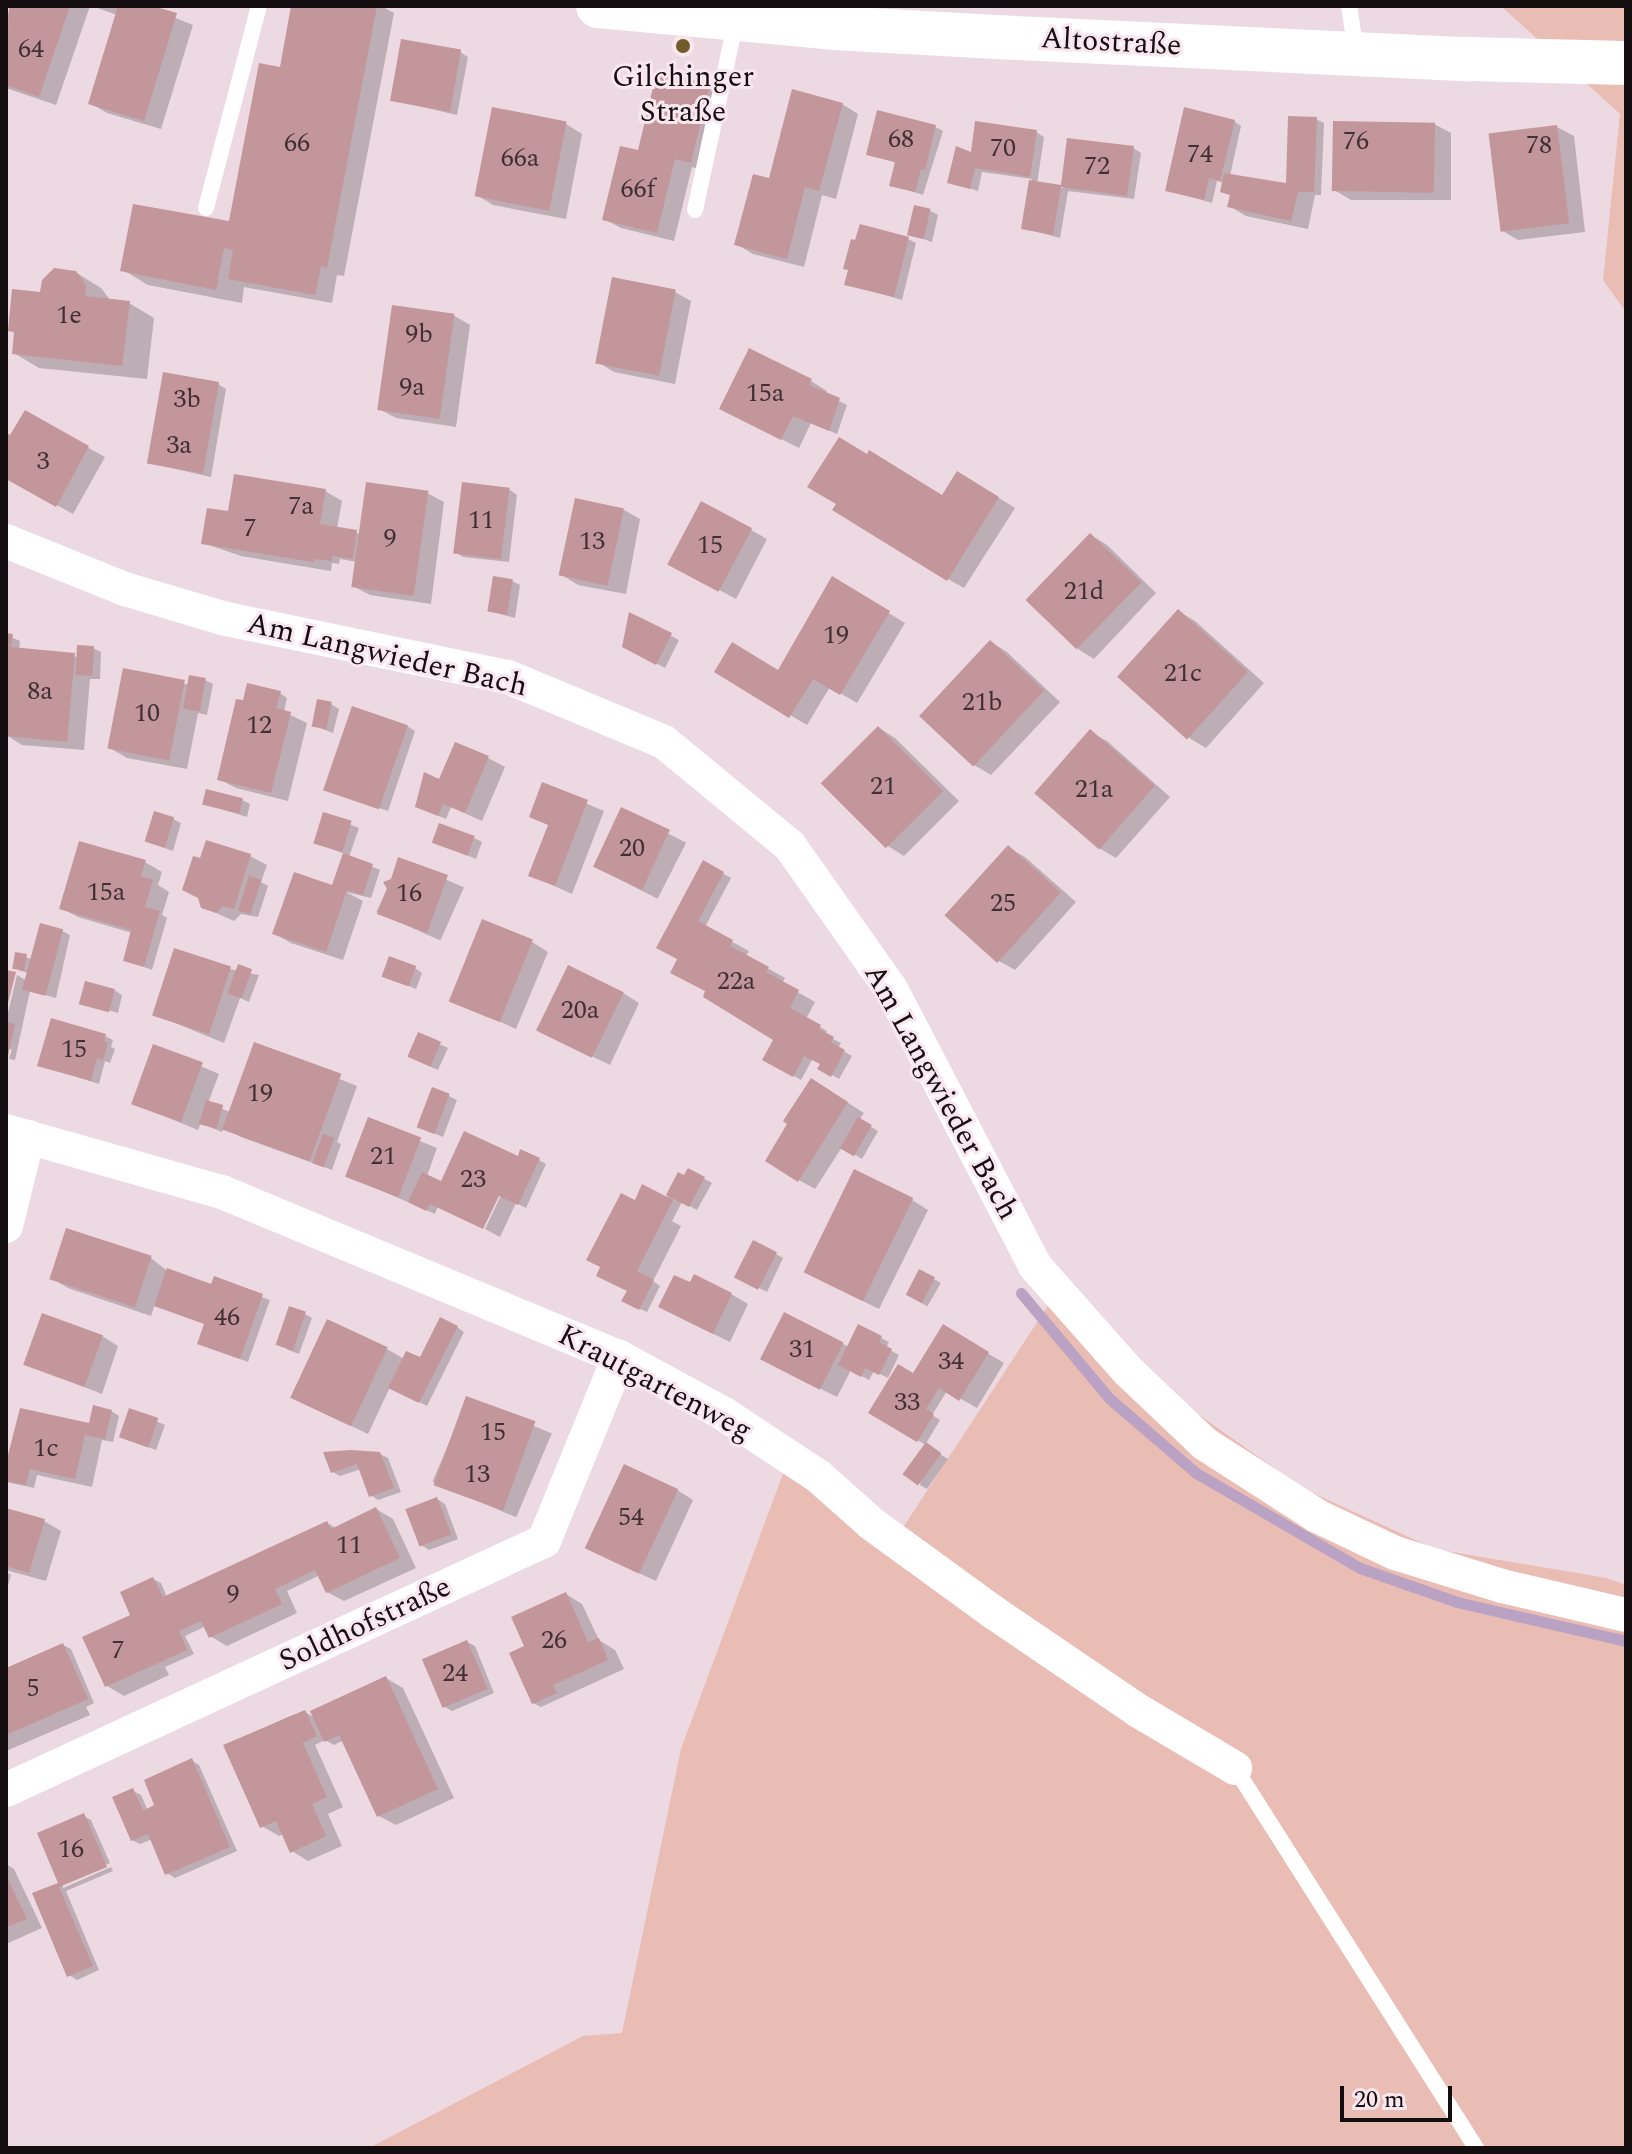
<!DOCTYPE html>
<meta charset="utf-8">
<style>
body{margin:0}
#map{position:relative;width:1632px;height:2154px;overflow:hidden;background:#edd9e1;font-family:Spectral,serif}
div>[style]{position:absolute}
.green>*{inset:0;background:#e9bcb4}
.shadow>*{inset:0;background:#0003;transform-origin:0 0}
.stream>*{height:11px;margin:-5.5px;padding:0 5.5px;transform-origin:5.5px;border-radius:5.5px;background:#b9a2c4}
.building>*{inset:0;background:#c3969b;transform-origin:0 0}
.lane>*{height:16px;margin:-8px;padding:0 8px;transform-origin:8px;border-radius:8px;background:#fff}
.street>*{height:34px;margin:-17px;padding:0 17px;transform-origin:17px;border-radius:17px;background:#fff}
.secondary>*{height:44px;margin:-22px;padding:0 22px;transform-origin:22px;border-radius:22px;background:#fff}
.dots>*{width:22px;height:22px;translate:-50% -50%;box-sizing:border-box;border:4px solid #fae6ee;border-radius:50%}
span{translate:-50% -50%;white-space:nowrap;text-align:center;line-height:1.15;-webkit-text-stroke:6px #fae6ee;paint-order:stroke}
.number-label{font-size:26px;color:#403033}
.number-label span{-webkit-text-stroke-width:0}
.street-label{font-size:30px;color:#140e10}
.poi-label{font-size:30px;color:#140e10}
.frame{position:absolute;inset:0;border:8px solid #140e10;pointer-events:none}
.scale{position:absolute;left:1340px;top:2086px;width:112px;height:36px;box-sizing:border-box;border:4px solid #140e10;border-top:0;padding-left:10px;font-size:24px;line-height:28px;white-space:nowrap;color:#140e10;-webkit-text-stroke:6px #fae6ee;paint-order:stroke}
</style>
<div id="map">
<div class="green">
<div style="clip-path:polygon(1501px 6px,1626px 6px,1626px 312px,1603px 280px,1620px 114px)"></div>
<div style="clip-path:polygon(1064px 1281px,1178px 1400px,1304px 1489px,1435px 1549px,1606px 1578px,1626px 1585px,1626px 2148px,369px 2148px,583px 2036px,622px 2033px,681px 1749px,784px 1471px,887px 1552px)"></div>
</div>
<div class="shadow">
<div style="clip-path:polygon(11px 6px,90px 6px,56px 105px,6px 88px,6px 20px)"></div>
<div style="clip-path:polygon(92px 6px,146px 6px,193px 25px,161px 129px,107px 113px,90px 103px,117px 15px)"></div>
<div style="clip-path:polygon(293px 6px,381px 6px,394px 13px,344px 276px,337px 275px,332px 303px,244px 287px,242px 303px,148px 285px,123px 270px,231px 224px,281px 69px)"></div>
<div style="clip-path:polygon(460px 52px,468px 57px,457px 115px,392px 100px)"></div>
<div style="clip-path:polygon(709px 85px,726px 95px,707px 171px,692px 167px,674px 241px,621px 228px,604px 219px,640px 153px)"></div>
<div style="clip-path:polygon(842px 104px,858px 114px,836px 199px,822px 195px,804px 267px,753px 254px,736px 244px,770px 180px)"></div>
<div style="clip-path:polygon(493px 110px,566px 124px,582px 134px,566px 219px,493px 205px,477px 195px)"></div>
<div style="clip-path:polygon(1316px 119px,1324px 123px,1321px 195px,1315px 195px,1308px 229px,1246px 216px,1229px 206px,1231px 196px,1222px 191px,1224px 183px,1217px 181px,1212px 203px,1167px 190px,1234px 121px,1241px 126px,1230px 176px,1288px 186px)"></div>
<div style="clip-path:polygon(1434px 124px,1451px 133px,1451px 200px,1351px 200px,1334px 190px)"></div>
<div style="clip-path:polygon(935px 127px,943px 131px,923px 195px,892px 185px,897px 163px,868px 154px)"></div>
<div style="clip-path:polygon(1557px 127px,1574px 136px,1585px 232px,1518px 240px,1501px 230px)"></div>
<div style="clip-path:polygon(1036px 132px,1044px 137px,1037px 184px,1063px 188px,1069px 140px,1133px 148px,1141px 153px,1134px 199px,1068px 191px,1060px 238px,1023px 228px,1032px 179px,982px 172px,978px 191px,950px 182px,972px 155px)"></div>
<div style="clip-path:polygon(931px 211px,938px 215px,932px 242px,909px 234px)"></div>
<div style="clip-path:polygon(908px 239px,916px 243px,902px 300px,847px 284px,857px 243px)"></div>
<div style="clip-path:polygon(75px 272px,101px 288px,111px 301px,129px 303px,154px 318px,147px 379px,39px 368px,14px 353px,16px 334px,10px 330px,42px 294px)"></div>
<div style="clip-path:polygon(675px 292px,691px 301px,675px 384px,614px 372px,598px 362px)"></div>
<div style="clip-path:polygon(453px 315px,470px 325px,456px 427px,396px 418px,379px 409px)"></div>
<div style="clip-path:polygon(811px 381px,827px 391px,825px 394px,847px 405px,837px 434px,811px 423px,799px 448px,738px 417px)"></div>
<div style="clip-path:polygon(218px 384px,226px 389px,211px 477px,149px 463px)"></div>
<div style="clip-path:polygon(25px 413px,105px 457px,73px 514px,6px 477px,6px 435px,11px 438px)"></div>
<div style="clip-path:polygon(975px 483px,1015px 508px,964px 588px,948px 579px,943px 497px)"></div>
<div style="clip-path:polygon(510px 490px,517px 495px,509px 562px,463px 557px,455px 552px)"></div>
<div style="clip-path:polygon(325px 491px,342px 501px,337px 529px,361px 534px,427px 493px,444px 502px,431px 604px,370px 595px,353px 586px,357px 562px,340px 559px,339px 564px,332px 563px,331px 571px,241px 556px,203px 543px,227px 513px)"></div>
<div style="clip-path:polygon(624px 510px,640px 519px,626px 594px,578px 585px,562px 575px)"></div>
<div style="clip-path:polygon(751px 530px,767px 539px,736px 599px,688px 573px)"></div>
<div style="clip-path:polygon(1091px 535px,1107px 545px,1156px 593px,1094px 659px,1078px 649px)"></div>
<div style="clip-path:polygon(833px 579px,905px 623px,857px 703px,830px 687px,807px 725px,717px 672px,779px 673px)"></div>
<div style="clip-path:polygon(512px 581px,520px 585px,515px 618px,489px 611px)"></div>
<div style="clip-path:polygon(1178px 611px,1195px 621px,1264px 683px,1206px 748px,1189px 738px)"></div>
<div style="clip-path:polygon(630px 615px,679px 640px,665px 668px,624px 646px)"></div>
<div style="clip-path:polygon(6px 635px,20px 641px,19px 650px,79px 657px,93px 648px,101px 652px,100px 679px,90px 679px,84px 750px,22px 745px,6px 735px)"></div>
<div style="clip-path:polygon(991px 642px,1007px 652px,1060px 702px,991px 775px,974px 765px)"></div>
<div style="clip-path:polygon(125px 670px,190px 685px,205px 680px,213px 684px,207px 715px,198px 713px,187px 769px,127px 758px,110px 748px)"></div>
<div style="clip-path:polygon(280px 693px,287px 698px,284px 712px,307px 723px,288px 801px,236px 788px,219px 779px)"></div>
<div style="clip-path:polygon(331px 704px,339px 709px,333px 733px,312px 725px)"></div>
<div style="clip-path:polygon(407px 726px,415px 731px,388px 811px,334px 793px)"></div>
<div style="clip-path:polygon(879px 728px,895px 738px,959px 801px,904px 856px,888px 846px)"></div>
<div style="clip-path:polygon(1090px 732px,1107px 741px,1170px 797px,1116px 858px,1099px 848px)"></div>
<div style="clip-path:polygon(488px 758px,505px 767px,482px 821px,451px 807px,446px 819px,425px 810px,441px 781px)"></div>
<div style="clip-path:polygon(543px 785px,604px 811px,572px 894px,530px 875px,550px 825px)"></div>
<div style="clip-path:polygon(242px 800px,250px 804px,247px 817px,205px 804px)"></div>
<div style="left:622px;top:810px;width:72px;height:63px;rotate:27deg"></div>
<div style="clip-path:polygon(324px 814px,359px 828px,349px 857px,380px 870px,371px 898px,346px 892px,363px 901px,343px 960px,291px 943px,275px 934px,342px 890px,345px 854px,315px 842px)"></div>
<div style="clip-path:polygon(173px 819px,181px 823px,173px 851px,147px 842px)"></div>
<div style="clip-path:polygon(474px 838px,482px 842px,476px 859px,434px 842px)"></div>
<div style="clip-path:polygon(1009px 848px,1025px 857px,1076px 902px,1015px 970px,999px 961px,948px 915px)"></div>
<div style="clip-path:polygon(250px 856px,267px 865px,261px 882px,268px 886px,258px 917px,241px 914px,234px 921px,203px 907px)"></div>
<div style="left:400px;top:859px;width:70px;height:58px;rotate:24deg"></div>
<div style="clip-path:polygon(145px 862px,162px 872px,158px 885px,169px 892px,162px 915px,167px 918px,152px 970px,125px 960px,132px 933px,78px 917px,61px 908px)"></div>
<div style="clip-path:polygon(704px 863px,731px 878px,705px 927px,749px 951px,746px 956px,785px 978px,782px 983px,815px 1002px,806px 1019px,827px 1031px,825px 1035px,841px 1043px,838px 1048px,852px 1056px,839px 1079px,820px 1068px,822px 1063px,813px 1058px,801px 1080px,764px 1059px,775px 1039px,708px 991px,680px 959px)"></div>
<div style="clip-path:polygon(62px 931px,70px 935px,56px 998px,30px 991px,15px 1060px,9px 1059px,12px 1049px,8px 1049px,6px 1056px,6px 1021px,17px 975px,29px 982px,31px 974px,18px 970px,17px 954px,34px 960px)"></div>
<div style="clip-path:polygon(532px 942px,548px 952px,516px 1029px,451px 1000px)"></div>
<div style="clip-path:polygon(415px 968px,422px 973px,416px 989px,384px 975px)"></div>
<div style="clip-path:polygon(230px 969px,259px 975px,249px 1002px,240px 998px,224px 1043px,153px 1014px)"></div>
<div style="clip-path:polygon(114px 990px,122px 995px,118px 1013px,82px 1003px)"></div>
<div style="clip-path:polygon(623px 993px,639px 1003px,610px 1065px,556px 1039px)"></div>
<div style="clip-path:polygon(419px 1035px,448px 1048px,438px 1070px,417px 1061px)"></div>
<div style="clip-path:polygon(105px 1036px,113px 1040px,111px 1047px,115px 1049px,110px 1063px,105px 1061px,99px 1084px,40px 1065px)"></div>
<div style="clip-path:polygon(255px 1045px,357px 1086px,337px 1142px,341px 1144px,332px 1170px,241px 1137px,224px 1128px,222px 1132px,201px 1123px,198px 1130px,133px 1103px,154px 1046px,219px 1074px,208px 1103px,230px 1112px)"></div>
<div style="clip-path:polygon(433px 1089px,457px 1100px,443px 1137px,426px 1130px)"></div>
<div style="clip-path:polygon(828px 1090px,864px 1113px,859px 1120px,878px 1131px,862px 1159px,842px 1147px,815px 1189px,799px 1180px)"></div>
<div style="clip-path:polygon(369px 1120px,437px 1148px,427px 1176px,442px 1184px,518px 1159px,539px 1160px,546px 1164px,526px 1208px,516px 1203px,500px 1237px,485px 1229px,512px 1172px,438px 1206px,435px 1214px,348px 1176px)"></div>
<div style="clip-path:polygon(689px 1170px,712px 1183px,697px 1210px,682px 1202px,672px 1221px,681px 1226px,653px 1281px,660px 1286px,647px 1312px,631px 1305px,629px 1291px,636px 1202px,666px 1199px,679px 1175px,685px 1178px)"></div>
<div style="clip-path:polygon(912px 1200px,928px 1210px,879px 1309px,822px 1281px)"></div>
<div style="clip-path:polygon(776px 1254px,783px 1258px,767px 1292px,737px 1277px)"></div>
<div style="clip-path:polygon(151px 1258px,166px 1270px,213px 1287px,215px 1279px,270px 1300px,248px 1362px,207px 1347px,206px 1324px,155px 1304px,151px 1316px,68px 1288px,51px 1278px)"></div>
<div style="left:920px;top:1271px;width:24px;height:27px;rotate:30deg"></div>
<div style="clip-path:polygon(731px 1294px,748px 1304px,730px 1342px,693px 1324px)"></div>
<div style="clip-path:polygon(305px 1314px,312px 1318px,299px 1354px,286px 1349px)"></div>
<div style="clip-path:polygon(785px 1315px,849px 1347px,859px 1327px,889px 1342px,886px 1348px,899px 1355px,888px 1378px,874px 1371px,869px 1380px,851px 1370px,837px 1397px,779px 1368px)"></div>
<div style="clip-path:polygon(457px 1327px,464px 1332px,427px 1406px,390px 1387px,368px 1434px,293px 1398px,387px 1349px,404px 1359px,421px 1360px)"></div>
<div style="clip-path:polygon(943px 1327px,1004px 1363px,977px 1408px,947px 1391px,932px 1415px,940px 1420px,925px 1445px,948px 1459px,927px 1489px,920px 1485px,926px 1445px,871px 1412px,914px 1375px)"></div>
<div style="clip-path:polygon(102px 1336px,118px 1346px,102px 1394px,26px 1364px)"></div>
<div style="left:468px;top:1398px;width:91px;height:91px;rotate:23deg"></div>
<div style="clip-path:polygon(130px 1410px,165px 1425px,156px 1450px,128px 1440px)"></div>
<div style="clip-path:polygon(111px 1411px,119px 1416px,113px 1442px,102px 1440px,92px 1487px,37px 1475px,34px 1488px,6px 1482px,6px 1465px,89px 1426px)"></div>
<div style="clip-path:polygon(380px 1454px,388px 1458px,401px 1492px,378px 1500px,371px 1495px,361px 1469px,340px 1476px,333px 1472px)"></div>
<div style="clip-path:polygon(677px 1490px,693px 1500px,656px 1581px,604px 1557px)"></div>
<div style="clip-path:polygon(437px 1499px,445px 1504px,458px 1539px,429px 1550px,421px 1545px)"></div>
<div style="clip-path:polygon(376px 1509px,393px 1519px,416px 1568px,344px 1601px,327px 1592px,320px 1575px,287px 1591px,297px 1613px,227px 1646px,210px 1636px,206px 1626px,185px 1636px,194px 1654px,165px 1667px,169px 1675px,124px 1696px,107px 1686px,130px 1617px,153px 1579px,161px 1583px,167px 1597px,327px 1523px,336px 1528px)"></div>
<div style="clip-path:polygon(6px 1510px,44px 1521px,61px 1531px,46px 1581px,6px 1570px)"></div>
<div style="clip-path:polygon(6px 1572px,11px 1575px,6px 1593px)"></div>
<div style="clip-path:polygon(566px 1594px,582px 1604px,599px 1640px,615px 1650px,624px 1669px,541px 1707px,533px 1703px,527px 1647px)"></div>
<div style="clip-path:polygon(467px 1642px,475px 1646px,494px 1693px,452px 1711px,445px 1707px)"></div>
<div style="clip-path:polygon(63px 1645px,71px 1649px,94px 1703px,86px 1707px,90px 1715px,6px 1751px,6px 1670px)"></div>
<div style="clip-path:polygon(386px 1678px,403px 1688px,454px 1798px,396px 1825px,379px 1816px,344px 1740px,334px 1745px,325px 1740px,315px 1745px,343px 1807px,328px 1814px,342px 1846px,308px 1861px,292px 1851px,284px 1834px,279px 1836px,262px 1826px,226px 1746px,290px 1716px,305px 1712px,315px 1718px)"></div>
<div style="clip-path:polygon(192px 1761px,199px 1765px,237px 1851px,175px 1878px,167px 1873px,153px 1839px,140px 1844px,132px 1840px,133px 1791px,141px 1795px,148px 1811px,157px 1806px)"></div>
<div style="clip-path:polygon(84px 1816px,91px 1820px,110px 1863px,63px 1883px,63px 1888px,111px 1867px,113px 1871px,66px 1891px,99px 1970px,77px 1980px,69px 1975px,35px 1894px,60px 1884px)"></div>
<div style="clip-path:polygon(6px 1864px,14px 1869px,42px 1928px,6px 1944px)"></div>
</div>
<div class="stream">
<div style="left:1021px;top:1293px;width:138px;rotate:50deg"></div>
<div style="left:1110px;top:1399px;width:113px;rotate:40.7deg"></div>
<div style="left:1196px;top:1473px;width:190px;rotate:30.1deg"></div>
<div style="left:1360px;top:1568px;width:103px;rotate:19.3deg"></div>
<div style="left:1457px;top:1602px;width:173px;rotate:13deg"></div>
</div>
<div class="building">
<div style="clip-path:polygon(9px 6px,70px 6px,39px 97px,6px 85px)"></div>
<div style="clip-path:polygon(118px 6px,153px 6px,177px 13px,144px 121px,88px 104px)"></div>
<div style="clip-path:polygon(291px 6px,377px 6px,327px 268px,321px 266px,315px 295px,228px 279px,233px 250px,224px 248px,216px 290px,120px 271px,133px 204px,229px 221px,259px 63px,280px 67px)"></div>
<div style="left:401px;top:39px;width:61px;height:63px;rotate:10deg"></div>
<div style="clip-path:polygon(657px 71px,710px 84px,691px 163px,675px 159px,657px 233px,602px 220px,620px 146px,638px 150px)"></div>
<div style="clip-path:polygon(792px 89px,843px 103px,819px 191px,805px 187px,787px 259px,734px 245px,753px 174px,769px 178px)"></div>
<div style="left:492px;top:107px;width:76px;height:91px;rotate:11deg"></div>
<div style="clip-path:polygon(1184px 107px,1235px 120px,1220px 181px,1209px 178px,1204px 200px,1165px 191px)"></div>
<div style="clip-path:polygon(877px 110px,936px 125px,925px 170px,921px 169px,915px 192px,889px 186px,895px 162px,866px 155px)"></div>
<div style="clip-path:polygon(1288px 116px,1317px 117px,1314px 192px,1298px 192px,1291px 221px,1227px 207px,1230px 195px,1220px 192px,1224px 173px,1286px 183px)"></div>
<div style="clip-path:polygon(975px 121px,1037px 130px,1030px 177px,975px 168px,970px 189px,947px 183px,956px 146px,971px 152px)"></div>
<div style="left:1333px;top:121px;width:102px;height:70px;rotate:1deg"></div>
<div style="left:1557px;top:125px;width:99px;height:69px;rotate:83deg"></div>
<div style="clip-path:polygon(1067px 138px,1134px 146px,1127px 196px,1061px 187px,1053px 235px,1021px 229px,1029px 180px,1061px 185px)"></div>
<div style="left:914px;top:205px;width:17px;height:31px;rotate:13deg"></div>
<div style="clip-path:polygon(860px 224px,909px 237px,894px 297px,844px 285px,848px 270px,843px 269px,851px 239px,855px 240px)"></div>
<div style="clip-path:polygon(54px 268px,76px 271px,86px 285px,85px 296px,130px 301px,122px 366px,12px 354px,14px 332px,8px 331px,12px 289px,40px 292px,42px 280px)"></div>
<div style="left:612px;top:277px;width:65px;height:88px;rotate:11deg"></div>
<div style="left:392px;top:305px;width:63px;height:106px;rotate:8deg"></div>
<div style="clip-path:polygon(749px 348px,812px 379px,809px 385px,840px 398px,829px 431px,793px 416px,781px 440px,719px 409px)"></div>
<div style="left:163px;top:372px;width:57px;height:93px;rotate:10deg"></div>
<div style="clip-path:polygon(25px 410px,89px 446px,56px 507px,6px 479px,6px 433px,10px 435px)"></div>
<div style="clip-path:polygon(839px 437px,867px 454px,869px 450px,942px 495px,957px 471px,999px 497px,947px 581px,832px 510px,836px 504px,807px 487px)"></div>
<div style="clip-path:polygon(234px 474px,326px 489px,320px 524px,357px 530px,353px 559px,332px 556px,332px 561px,315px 559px,314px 562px,201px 544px,207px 508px,228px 511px)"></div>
<div style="left:366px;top:482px;width:63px;height:106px;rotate:8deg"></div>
<div style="left:462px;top:482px;width:48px;height:72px;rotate:7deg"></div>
<div style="left:575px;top:498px;width:50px;height:79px;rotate:12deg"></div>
<div style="left:701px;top:501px;width:58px;height:72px;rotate:28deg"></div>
<div style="left:1090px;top:533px;width:71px;height:93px;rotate:44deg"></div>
<div style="left:493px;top:576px;width:20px;height:36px;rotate:9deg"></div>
<div style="clip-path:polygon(832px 576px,890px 611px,840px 695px,813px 679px,789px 718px,714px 672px,732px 642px,778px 670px)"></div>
<div style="left:1178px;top:609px;width:94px;height:91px;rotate:42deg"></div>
<div style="clip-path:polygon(629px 612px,672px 633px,656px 665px,622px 647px)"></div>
<div style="clip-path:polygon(6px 633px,13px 634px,11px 647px,75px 653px,67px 742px,6px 736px)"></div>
<div style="left:990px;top:640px;width:74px;height:104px;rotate:43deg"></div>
<div style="left:77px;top:645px;width:17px;height:30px;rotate:3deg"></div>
<div style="left:123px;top:668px;width:63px;height:82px;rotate:11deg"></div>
<div style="left:189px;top:675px;width:17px;height:34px;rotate:10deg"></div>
<div style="clip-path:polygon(247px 683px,281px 691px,276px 708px,291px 712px,271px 793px,217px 780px,236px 699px,243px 700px)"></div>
<div style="left:317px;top:699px;width:15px;height:28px;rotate:11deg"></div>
<div style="left:352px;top:706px;width:59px;height:89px;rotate:19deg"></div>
<div style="left:878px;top:726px;width:92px;height:81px;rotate:45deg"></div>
<div style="left:1090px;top:729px;width:86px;height:85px;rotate:41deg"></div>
<div style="clip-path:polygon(455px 742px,489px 756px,465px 813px,443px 804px,438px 816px,415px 807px,424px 772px,439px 779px)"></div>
<div style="clip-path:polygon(542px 782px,588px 800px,555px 886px,528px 876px,548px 825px,529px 817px)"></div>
<div style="left:206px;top:789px;width:38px;height:16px;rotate:14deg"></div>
<div style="left:621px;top:807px;width:54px;height:66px;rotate:25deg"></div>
<div style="left:154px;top:811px;width:21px;height:32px;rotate:17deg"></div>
<div style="left:323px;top:812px;width:30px;height:33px;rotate:17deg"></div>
<div style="left:439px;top:823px;width:38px;height:21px;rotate:20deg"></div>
<div style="clip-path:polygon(206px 840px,251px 854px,234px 909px,223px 906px,216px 913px,201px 908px,198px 898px,182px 890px,193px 856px,200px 858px)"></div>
<div style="clip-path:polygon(79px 841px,146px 860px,141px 876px,153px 880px,145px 907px,160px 911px,144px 967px,123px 961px,131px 930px,59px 909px)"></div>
<div style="left:1008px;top:845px;width:71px;height:95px;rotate:42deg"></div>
<div style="clip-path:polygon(343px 853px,373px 864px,363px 895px,347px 890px,326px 952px,272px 934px,294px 872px,332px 885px)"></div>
<div style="clip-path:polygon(398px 857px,448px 875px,427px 933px,377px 914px,387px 889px,383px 882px,391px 879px)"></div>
<div style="clip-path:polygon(703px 860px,724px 872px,698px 921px,733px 940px,730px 946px,769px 967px,766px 972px,799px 990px,790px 1008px,821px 1025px,819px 1029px,834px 1037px,831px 1042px,845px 1050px,831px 1077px,817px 1069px,820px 1064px,804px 1056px,793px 1077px,762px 1060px,773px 1040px,703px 997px,705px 991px,670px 973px,677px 959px,656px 948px)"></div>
<div style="left:249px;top:876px;width:13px;height:36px;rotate:18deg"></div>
<div style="left:482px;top:919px;width:55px;height:89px;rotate:22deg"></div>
<div style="left:40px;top:923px;width:24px;height:69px;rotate:15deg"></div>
<div style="left:174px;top:948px;width:60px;height:71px;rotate:18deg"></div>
<div style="left:15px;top:952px;width:12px;height:17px;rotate:9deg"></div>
<div style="left:389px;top:956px;width:29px;height:22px;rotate:20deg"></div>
<div style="left:238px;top:964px;width:15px;height:31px;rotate:20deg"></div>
<div style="left:568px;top:965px;width:62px;height:73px;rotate:26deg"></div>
<div style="clip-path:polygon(6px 970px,16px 972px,7px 1007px,6px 1007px)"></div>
<div style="left:85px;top:981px;width:31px;height:24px;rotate:15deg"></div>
<div style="clip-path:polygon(51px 1018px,106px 1034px,104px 1041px,108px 1043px,103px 1060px,97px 1058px,91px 1081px,37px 1066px)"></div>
<div style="clip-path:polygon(6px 1022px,15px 1024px,7px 1060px,6px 1059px)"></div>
<div style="left:418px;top:1032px;width:25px;height:27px;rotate:23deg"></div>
<div style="left:254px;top:1042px;width:93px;height:93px;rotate:20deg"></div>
<div style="left:153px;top:1044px;width:53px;height:64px;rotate:20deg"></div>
<div style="clip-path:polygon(811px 1078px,848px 1102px,798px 1182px,765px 1161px,787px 1124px,783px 1121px)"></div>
<div style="left:432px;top:1087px;width:19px;height:43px;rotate:21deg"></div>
<div style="left:206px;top:1100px;width:18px;height:25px;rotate:16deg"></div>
<div style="left:368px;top:1117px;width:57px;height:64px;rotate:21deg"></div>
<div style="left:858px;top:1117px;width:16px;height:36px;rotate:30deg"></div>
<div style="clip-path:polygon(464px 1131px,518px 1156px,520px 1149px,540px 1158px,518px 1205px,499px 1196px,483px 1229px,430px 1204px,426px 1211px,408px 1202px,422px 1172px,441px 1181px)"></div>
<div style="left:323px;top:1134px;width:12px;height:31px;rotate:20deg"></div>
<div style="clip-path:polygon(688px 1168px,705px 1177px,689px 1207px,666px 1195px,678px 1172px,684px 1175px)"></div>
<div style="left:854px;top:1169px;width:66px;height:115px;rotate:26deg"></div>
<div style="clip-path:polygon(642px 1184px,673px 1200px,637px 1271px,654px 1280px,639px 1310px,621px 1301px,627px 1291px,596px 1276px,600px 1267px,586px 1260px,621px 1193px,635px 1200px)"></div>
<div style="left:66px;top:1228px;width:90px;height:54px;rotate:18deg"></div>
<div style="left:753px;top:1240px;width:27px;height:42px;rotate:27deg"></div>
<div style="clip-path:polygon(167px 1268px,211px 1284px,214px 1276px,263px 1294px,240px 1359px,197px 1344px,204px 1324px,154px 1306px)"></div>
<div style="left:919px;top:1269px;width:18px;height:29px;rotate:27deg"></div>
<div style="clip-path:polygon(694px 1274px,732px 1293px,713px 1334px,658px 1307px,674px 1275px,690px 1282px)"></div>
<div style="left:289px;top:1306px;width:18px;height:41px;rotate:19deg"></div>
<div style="left:784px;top:1312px;width:67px;height:53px;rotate:27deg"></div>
<div style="left:42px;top:1313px;width:65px;height:55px;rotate:20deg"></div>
<div style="clip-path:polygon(440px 1317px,458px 1326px,419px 1403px,388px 1388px,406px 1351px,420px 1357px)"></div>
<div style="left:327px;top:1319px;width:67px;height:87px;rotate:25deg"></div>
<div style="clip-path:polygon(858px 1324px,882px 1336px,879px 1342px,892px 1349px,879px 1375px,865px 1368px,861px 1377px,838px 1365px)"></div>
<div style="clip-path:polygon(943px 1324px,989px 1352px,959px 1401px,939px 1388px,926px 1409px,934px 1414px,917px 1442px,868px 1413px,898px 1364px,913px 1373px)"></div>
<div style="left:466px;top:1396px;width:74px;height:95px;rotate:20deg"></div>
<div style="clip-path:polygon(93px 1405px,112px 1410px,105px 1439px,85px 1435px,75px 1479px,30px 1469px,26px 1485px,6px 1481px,6px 1463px,20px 1408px,89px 1423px)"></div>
<div style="left:129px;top:1408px;width:31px;height:31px;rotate:19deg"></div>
<div style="left:926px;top:1442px;width:19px;height:40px;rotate:36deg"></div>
<div style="clip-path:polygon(351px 1450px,380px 1452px,394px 1488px,369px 1497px,357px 1464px,331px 1473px,323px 1452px)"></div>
<div style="left:624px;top:1464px;width:60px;height:93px;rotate:25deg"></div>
<div style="left:437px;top:1497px;width:40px;height:34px;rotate:69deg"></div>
<div style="clip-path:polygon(376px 1507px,400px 1558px,326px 1593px,315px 1570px,275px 1589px,282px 1604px,209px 1638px,201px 1621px,179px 1631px,187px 1650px,105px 1687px,82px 1637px,130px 1615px,120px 1592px,153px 1577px,163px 1597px,327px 1521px,331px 1529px)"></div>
<div style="clip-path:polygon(6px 1508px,45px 1519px,29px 1573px,6px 1566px)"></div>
<div style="clip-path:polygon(566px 1592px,588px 1642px,599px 1638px,608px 1660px,553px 1685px,557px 1693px,532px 1704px,509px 1653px,524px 1646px,511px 1617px)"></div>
<div style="left:467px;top:1640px;width:53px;height:49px;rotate:67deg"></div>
<div style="clip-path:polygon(63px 1643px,88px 1699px,6px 1735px,6px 1668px)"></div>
<div style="clip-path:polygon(386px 1676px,438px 1789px,377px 1817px,339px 1735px,324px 1742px,310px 1711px)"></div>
<div style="clip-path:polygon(305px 1710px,317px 1736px,303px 1743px,327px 1797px,312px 1804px,326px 1836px,290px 1853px,276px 1821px,260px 1828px,223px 1745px)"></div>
<div style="clip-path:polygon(192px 1758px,230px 1847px,165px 1875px,148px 1834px,131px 1841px,112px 1797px,133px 1788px,143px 1811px,154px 1805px,144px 1780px)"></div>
<div style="clip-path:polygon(84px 1813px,107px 1867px,59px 1887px,93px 1966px,67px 1977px,32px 1893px,58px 1883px,37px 1833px)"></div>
<div style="clip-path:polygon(6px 1875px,27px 1919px,6px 1927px)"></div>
</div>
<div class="lane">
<div style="left:1349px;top:6px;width:47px;rotate:81.3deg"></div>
<div style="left:206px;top:208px;width:209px;rotate:-75.3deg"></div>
<div style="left:695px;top:210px;width:193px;rotate:-77.8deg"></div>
<div style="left:1235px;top:1768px;width:450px;rotate:57.6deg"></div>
</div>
<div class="street">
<div style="left:6px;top:541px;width:128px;rotate:22deg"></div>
<div style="left:125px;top:589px;width:101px;rotate:16.6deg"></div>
<div style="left:222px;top:618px;width:292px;rotate:11.7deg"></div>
<div style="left:508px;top:677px;width:169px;rotate:22.6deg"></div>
<div style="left:664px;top:742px;width:163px;rotate:39.5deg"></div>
<div style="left:790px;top:846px;width:175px;rotate:54.8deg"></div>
<div style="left:891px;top:989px;width:312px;rotate:62.5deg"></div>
<div style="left:1035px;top:1266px;width:140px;rotate:48.5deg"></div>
<div style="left:1128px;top:1371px;width:106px;rotate:43.5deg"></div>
<div style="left:1205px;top:1444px;width:133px;rotate:32.7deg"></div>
<div style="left:1317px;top:1516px;width:86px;rotate:25.4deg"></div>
<div style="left:1395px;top:1553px;width:112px;rotate:17.1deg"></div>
<div style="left:1502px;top:1586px;width:127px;rotate:13.2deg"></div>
<div style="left:6px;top:1131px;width:224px;rotate:15.8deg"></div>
<div style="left:222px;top:1192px;width:430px;rotate:22.6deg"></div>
<div style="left:619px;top:1357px;width:119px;rotate:28.5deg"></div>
<div style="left:724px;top:1414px;width:113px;rotate:33.4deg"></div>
<div style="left:818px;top:1476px;width:72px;rotate:41.6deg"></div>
<div style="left:872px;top:1524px;width:150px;rotate:36deg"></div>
<div style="left:993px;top:1612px;width:174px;rotate:34.2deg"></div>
<div style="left:1137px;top:1710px;width:114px;rotate:30.6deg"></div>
<div style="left:6px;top:1226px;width:92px;rotate:-76.1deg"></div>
<div style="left:6px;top:1790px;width:593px;rotate:-24.84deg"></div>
<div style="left:544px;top:1541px;width:199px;rotate:-67.8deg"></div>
</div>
<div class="secondary">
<div style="left:598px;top:6px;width:238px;rotate:5.3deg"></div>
<div style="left:835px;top:28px;width:161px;rotate:3.2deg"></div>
<div style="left:996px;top:37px;width:476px;rotate:2.7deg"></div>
<div style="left:1471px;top:59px;width:155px;rotate:1.5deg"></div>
</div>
<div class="dots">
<div style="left:683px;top:46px;background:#725b2b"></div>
</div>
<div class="number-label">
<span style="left:31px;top:50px">64</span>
<span style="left:901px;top:140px">68</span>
<span style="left:1356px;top:142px">76</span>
<span style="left:297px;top:144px">66</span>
<span style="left:1539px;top:146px">78</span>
<span style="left:1003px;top:149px">70</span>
<span style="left:1200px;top:155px">74</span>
<span style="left:520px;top:159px">66a</span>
<span style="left:1097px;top:167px">72</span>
<span style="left:638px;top:190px">66f</span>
<span style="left:69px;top:316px">1e</span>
<span style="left:419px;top:335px">9b</span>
<span style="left:412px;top:388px">9a</span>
<span style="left:765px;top:394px">15a</span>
<span style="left:187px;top:400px">3b</span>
<span style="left:179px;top:446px">3a</span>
<span style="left:43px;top:462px">3</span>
<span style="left:301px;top:507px">7a</span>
<span style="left:481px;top:521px">11</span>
<span style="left:250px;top:529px">7</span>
<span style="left:390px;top:539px">9</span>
<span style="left:592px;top:542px">13</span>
<span style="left:710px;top:546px">15</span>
<span style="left:1084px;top:592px">21d</span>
<span style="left:836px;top:636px">19</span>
<span style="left:1183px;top:674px">21c</span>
<span style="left:40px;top:692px">8a</span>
<span style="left:982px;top:703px">21b</span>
<span style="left:147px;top:714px">10</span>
<span style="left:259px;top:726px">12</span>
<span style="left:883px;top:787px">21</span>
<span style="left:1094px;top:790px">21a</span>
<span style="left:632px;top:849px">20</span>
<span style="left:106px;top:893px">15a</span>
<span style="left:409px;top:894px">16</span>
<span style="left:1003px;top:904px">25</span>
<span style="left:736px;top:982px">22a</span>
<span style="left:580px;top:1011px">20a</span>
<span style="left:74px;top:1050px">15</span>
<span style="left:260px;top:1094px">19</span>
<span style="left:383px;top:1157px">21</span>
<span style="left:473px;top:1180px">23</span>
<span style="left:227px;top:1318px">46</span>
<span style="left:802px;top:1350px">31</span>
<span style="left:951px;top:1362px">34</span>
<span style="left:907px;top:1403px">33</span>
<span style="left:493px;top:1433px">15</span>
<span style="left:46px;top:1449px">1c</span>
<span style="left:477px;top:1475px">13</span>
<span style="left:631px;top:1518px">54</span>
<span style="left:349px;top:1546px">11</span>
<span style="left:233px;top:1595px">9</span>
<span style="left:554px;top:1641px">26</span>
<span style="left:118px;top:1651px">7</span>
<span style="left:455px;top:1674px">24</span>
<span style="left:33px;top:1689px">5</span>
<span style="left:71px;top:1850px">16</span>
</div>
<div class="street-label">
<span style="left:1111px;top:42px;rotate:3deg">Altostraße</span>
<span style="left:387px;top:655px;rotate:13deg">Am Langwieder Bach</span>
<span style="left:941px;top:1092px;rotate:61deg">Am Langwieder Bach</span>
<span style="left:655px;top:1383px;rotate:28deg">Krautgartenweg</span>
<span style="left:365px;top:1624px;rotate:-25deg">Soldhofstraße</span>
</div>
<div class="poi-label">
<span style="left:683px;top:94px">Gilchinger<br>Straße</span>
</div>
<div class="frame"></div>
<div class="scale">20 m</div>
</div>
